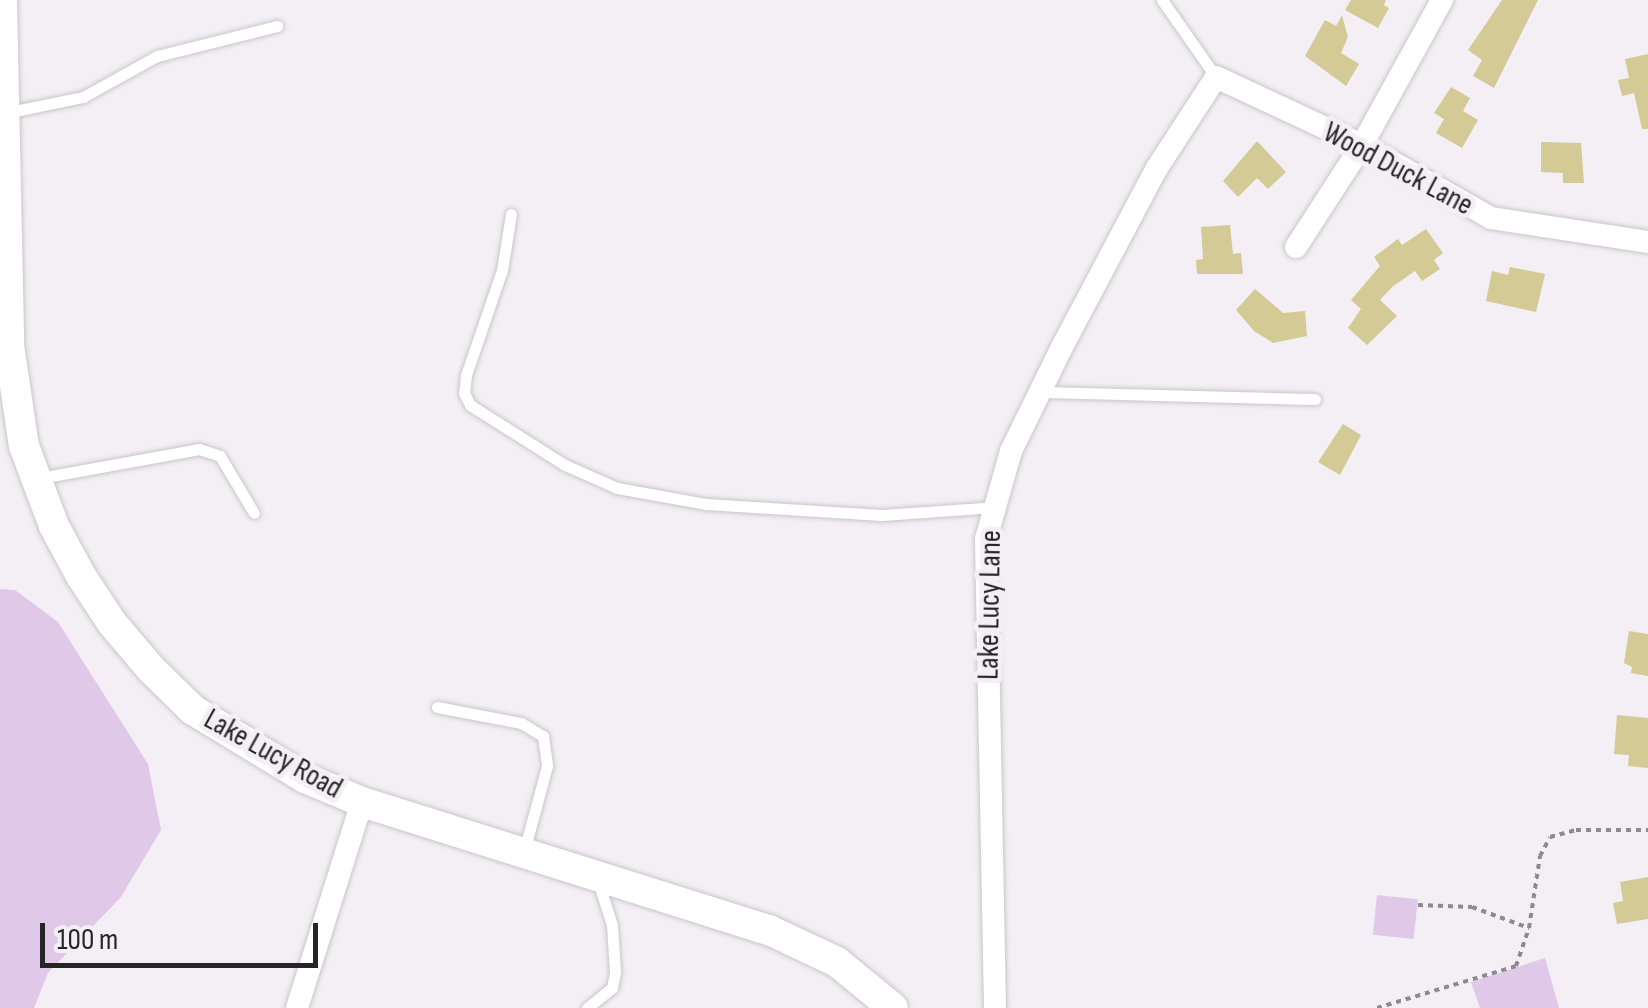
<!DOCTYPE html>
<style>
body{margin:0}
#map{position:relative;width:1648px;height:1008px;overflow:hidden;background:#f3eff4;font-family:"Sofia Sans Condensed",sans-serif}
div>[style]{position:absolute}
.green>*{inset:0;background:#e0c8e9;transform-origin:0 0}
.building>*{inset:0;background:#d3ca95}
.path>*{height:4px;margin-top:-2px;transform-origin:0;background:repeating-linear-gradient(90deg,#8d8a8d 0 5px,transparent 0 10px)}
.roads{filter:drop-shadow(0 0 2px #c9c6ca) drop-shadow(0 0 2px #c9c6ca)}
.lane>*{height:11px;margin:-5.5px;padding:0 5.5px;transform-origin:5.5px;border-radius:5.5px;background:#fff}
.street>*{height:22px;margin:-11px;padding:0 11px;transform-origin:11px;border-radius:11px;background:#fff}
.secondary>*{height:30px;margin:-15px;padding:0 15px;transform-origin:15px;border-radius:15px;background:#fff}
span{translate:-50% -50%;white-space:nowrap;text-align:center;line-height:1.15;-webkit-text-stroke:10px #f3eff4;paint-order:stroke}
.street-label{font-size:30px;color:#262526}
.scale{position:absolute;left:40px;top:923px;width:278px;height:45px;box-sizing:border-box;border:5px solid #262526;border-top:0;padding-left:12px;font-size:30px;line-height:35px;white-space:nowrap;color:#262526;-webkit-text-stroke:8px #f3eff4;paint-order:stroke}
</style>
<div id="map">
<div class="green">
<div style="clip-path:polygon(0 589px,15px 590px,58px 622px,148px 764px,161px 830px,121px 897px,48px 973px,34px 1008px,0 1008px)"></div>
<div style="left:1377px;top:895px;width:41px;height:40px;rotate:6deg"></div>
<div style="clip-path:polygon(1545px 958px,1559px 1008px,1480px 1008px,1471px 982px)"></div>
</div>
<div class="building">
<div style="clip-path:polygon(1351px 0,1386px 0,1384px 5px,1389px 8px,1378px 28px,1345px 10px)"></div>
<div style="clip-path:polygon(1502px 0,1538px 0,1494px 88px,1473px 76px,1482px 60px,1468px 50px)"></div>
<div style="clip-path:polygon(1342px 15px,1348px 37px,1341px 53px,1359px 64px,1346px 86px,1305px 56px,1325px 20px,1336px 26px)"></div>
<div style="clip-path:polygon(1648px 54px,1648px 129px,1642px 129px,1634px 93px,1622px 96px,1618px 80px,1629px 78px,1625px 59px)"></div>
<div style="clip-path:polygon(1451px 87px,1470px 98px,1463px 111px,1478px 120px,1462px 148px,1436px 133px,1444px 119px,1434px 113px)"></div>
<div style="clip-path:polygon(1257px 141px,1286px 172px,1268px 189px,1257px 178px,1238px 197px,1223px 181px)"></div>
<div style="clip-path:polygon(1541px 142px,1581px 143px,1584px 183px,1563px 183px,1563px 173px,1541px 172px)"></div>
<div style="clip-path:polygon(1230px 225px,1233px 254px,1241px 253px,1243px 274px,1197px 274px,1196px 260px,1203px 259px,1201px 227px)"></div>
<div style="clip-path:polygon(1426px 229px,1443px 253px,1434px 260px,1440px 269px,1422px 281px,1415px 271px,1392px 287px,1380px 300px,1397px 316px,1367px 345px,1348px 328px,1361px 309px,1351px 300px,1380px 266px,1374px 257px,1398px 239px,1402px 245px)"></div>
<div style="clip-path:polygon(1510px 267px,1545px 274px,1536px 312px,1486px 301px,1492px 271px,1508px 275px)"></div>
<div style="clip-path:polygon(1255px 289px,1283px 313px,1305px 311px,1307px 336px,1273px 343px,1254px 331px,1236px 310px)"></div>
<div style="clip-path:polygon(1343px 424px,1361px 435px,1340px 475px,1318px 462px)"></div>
<div style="clip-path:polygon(1629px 631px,1648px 634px,1648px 676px,1631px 673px,1632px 667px,1624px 663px)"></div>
<div style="clip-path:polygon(1617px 715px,1648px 718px,1648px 768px,1628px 766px,1629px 755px,1614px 754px)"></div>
<div style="clip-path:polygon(1648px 877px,1648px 919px,1617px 924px,1613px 903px,1623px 901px,1620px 882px)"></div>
</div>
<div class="path">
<div style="left:1418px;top:905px;width:54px;rotate:2.1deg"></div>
<div style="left:1472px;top:907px;width:61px;rotate:20.2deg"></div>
<div style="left:1377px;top:1008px;width:145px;rotate:-16.8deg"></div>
<div style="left:1516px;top:966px;width:40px;rotate:-71.1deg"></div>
<div style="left:1529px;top:928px;width:73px;rotate:-81.3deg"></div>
<div style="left:1540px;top:856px;width:21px;rotate:-62deg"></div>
<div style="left:1550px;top:837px;width:27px;rotate:-15deg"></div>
<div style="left:1576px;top:830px;width:72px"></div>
</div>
<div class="roads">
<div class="lane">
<div style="left:1162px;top:0;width:94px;rotate:55deg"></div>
<div style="left:5px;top:113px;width:80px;rotate:-11.6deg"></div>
<div style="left:83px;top:97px;width:85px;rotate:-29deg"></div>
<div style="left:157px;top:56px;width:124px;rotate:-14deg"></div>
<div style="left:511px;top:214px;width:57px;rotate:99.1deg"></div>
<div style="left:502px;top:270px;width:111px;rotate:108.9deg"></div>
<div style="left:466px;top:375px;width:18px;rotate:96deg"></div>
<div style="left:464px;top:393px;width:13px;rotate:63deg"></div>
<div style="left:470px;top:405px;width:112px;rotate:32.3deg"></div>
<div style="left:565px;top:465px;width:57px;rotate:23.9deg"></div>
<div style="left:617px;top:488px;width:90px;rotate:10.2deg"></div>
<div style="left:706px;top:504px;width:176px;rotate:3.6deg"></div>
<div style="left:882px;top:515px;width:113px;rotate:-4deg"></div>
<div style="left:1040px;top:392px;width:275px;rotate:1.5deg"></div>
<div style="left:40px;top:478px;width:162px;rotate:-10.3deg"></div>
<div style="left:199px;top:449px;width:22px;rotate:18deg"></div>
<div style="left:220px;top:456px;width:66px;rotate:59.2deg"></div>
<div style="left:437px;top:707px;width:86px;rotate:10.8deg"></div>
<div style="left:521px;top:723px;width:26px;rotate:31deg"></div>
<div style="left:543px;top:736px;width:30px;rotate:82deg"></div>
<div style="left:547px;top:766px;width:88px;rotate:105.1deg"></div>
<div style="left:587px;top:1008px;width:32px;rotate:-39deg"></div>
<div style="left:612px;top:988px;width:16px;rotate:-79deg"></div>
<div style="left:615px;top:972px;width:47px;rotate:-93.7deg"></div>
<div style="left:612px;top:925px;width:49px;rotate:-107.7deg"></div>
</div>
<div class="street">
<div style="left:1296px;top:247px;width:121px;rotate:-57.1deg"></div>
<div style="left:1362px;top:145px;width:166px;rotate:-61.1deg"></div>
<div style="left:297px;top:1008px;width:216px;rotate:-72.5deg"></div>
<div style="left:995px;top:1008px;width:469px;rotate:-91.1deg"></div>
<div style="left:986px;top:539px;width:91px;rotate:-74.1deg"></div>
<div style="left:1011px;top:451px;width:114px;rotate:-63.9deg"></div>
<div style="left:1061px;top:349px;width:205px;rotate:-62.1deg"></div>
<div style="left:1157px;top:168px;width:108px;rotate:-57deg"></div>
<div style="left:1216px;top:77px;width:161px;rotate:25deg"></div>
<div style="left:1362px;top:145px;width:148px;rotate:29.5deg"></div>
<div style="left:1491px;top:218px;width:159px;rotate:8.7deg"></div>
</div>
<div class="secondary">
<div style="left:2px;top:0;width:345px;rotate:88.8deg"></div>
<div style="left:9px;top:345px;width:102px;rotate:81.6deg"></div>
<div style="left:24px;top:446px;width:85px;rotate:69.4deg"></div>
<div style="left:54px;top:526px;width:57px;rotate:61.6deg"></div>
<div style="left:81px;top:576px;width:56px;rotate:56.6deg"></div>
<div style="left:112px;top:623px;width:60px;rotate:49.7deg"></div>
<div style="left:151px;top:669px;width:59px;rotate:44.3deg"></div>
<div style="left:193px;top:710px;width:131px;rotate:31.3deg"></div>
<div style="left:305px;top:778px;width:62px;rotate:22.8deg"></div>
<div style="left:362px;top:802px;width:427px;rotate:17.5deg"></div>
<div style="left:769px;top:930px;width:75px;rotate:25.2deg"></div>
<div style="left:837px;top:962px;width:72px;rotate:39.4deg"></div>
</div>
</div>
<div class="street-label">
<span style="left:1398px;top:169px;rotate:28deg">Wood Duck Lane</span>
<span style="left:990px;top:605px;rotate:-89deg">Lake Lucy Lane</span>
<span style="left:273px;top:754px;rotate:29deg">Lake Lucy Road</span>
</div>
<div class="scale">100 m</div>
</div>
